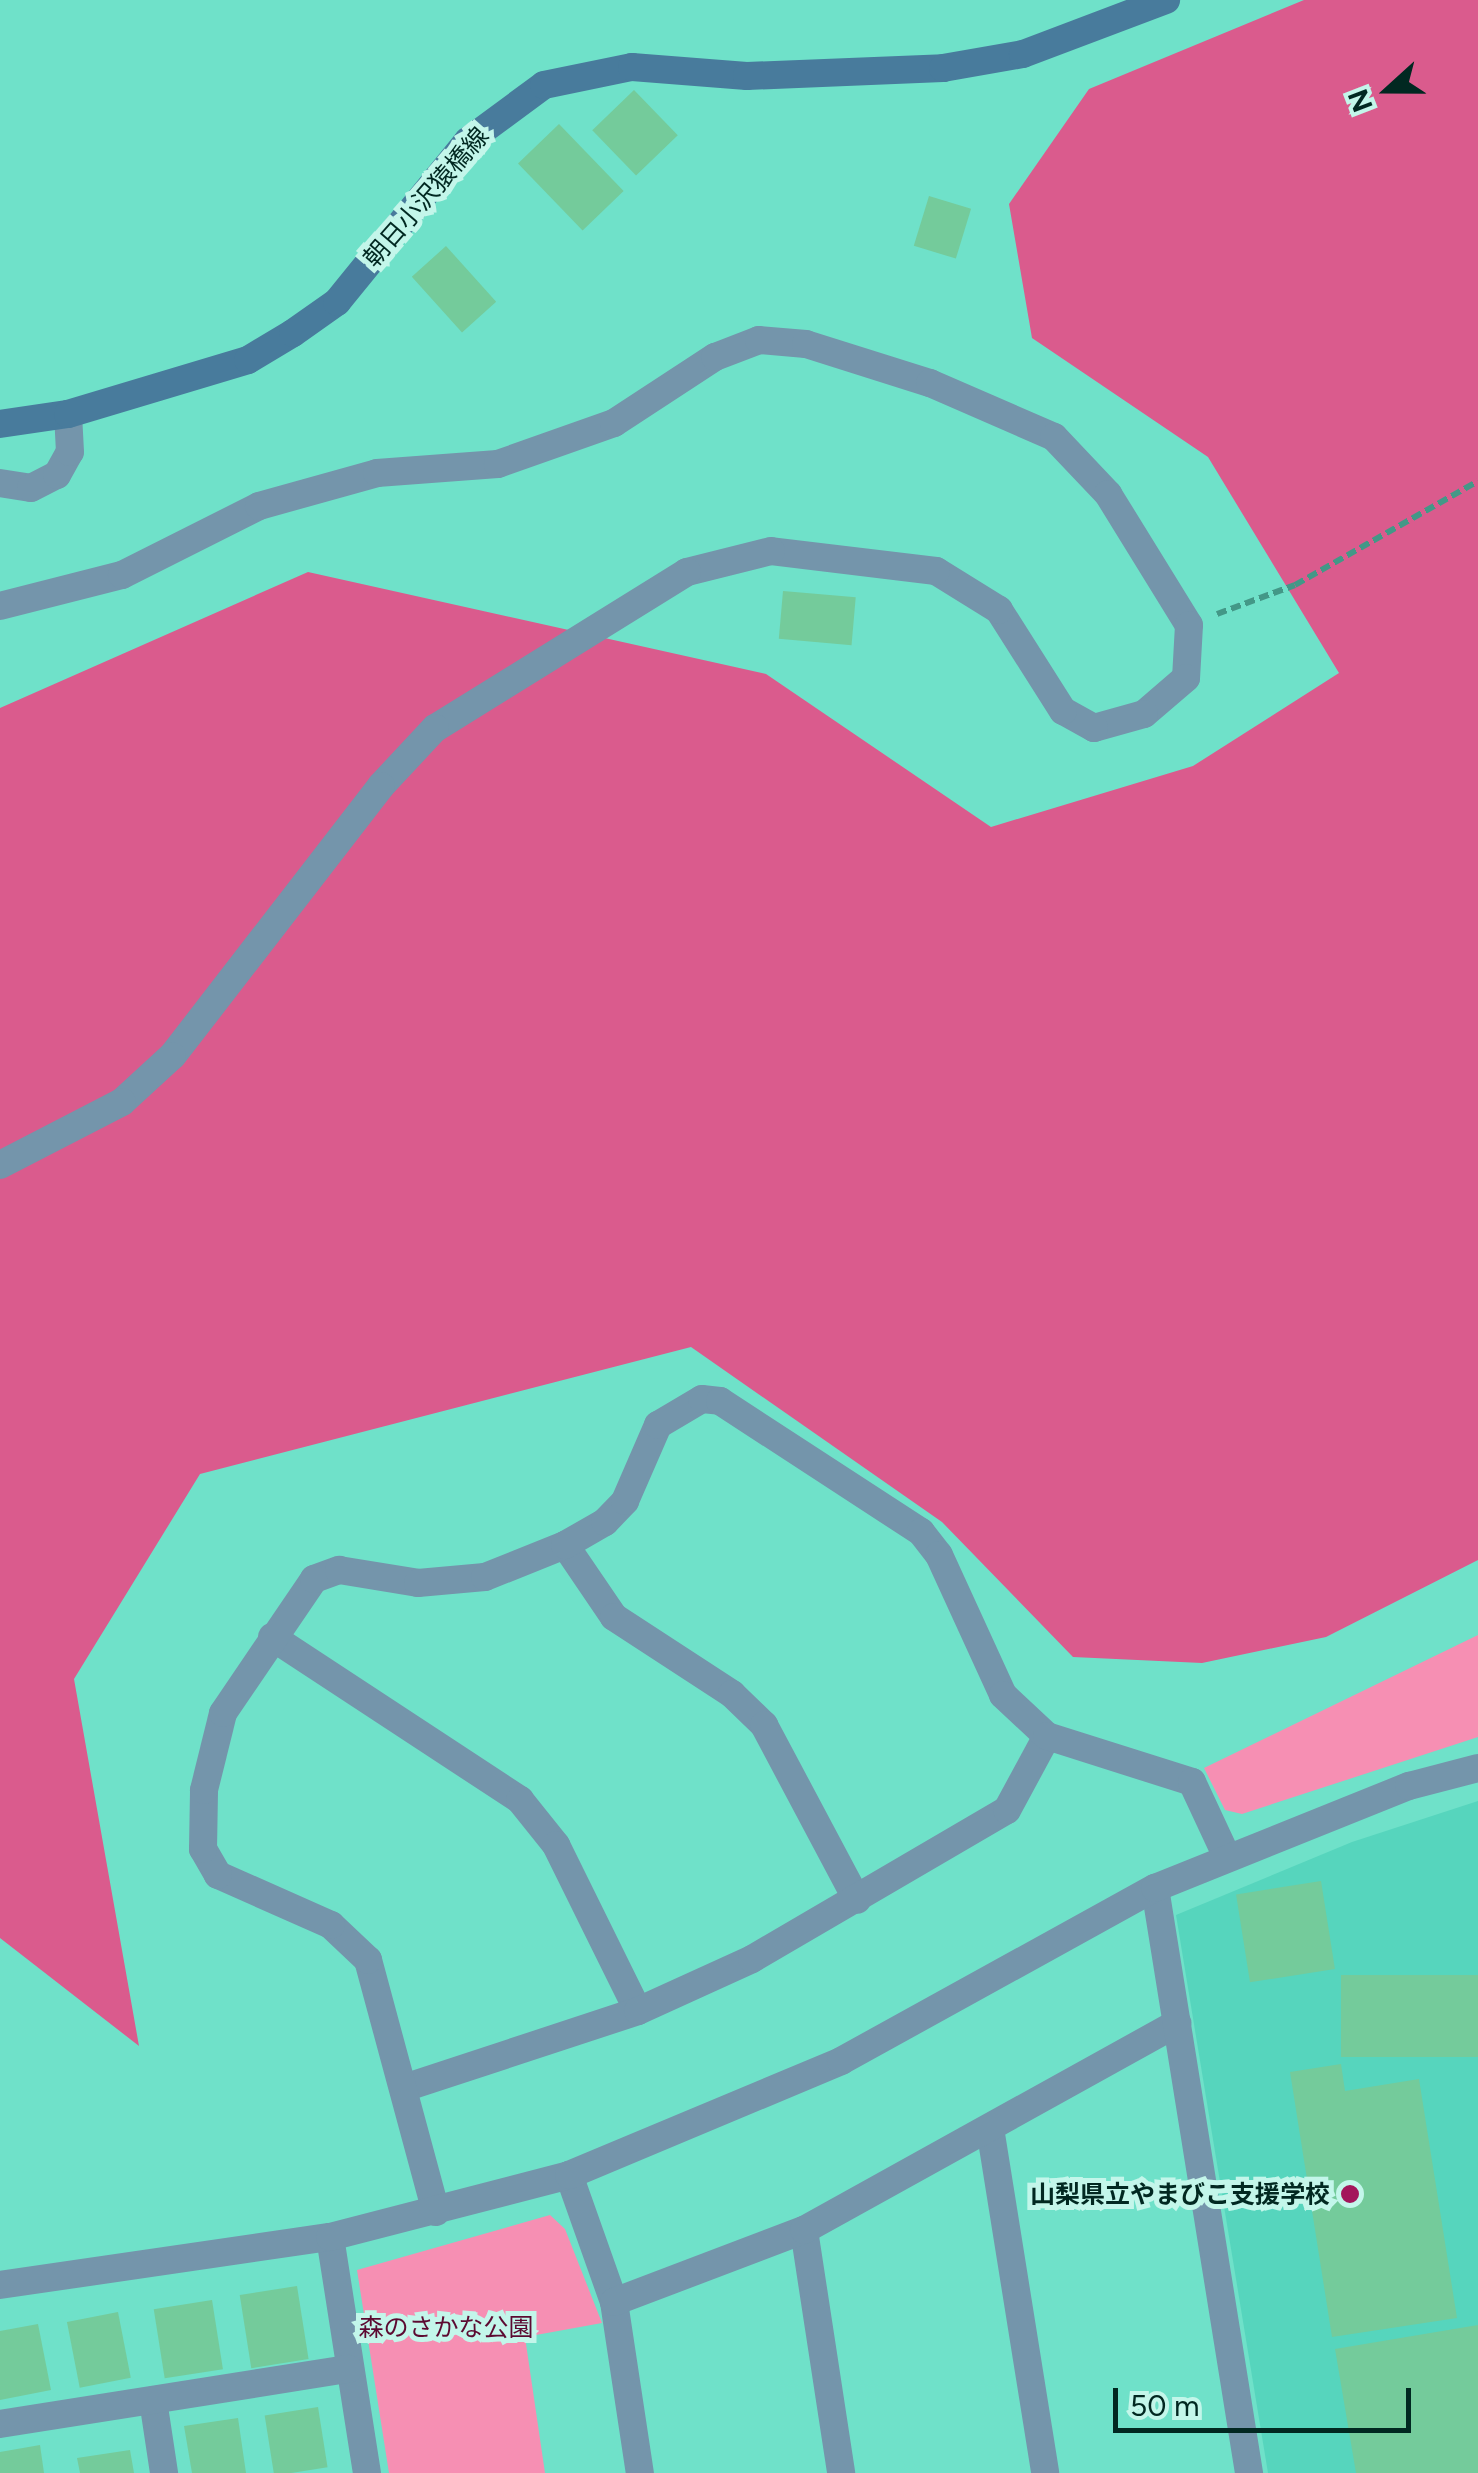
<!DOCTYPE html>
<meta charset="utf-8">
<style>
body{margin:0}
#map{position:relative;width:1478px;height:2473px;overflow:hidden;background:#6fe1c9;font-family:Figtree,"Noto Sans JP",sans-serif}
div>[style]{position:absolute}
.built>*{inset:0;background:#56d5bd}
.green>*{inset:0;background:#f68fb3}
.forest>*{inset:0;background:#da5b8d}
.building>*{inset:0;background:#74cb9b;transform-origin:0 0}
.path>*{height:6px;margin-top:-3px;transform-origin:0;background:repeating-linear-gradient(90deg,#439887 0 10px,transparent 0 15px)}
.minor>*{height:28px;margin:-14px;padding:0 14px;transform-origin:14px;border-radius:14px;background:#7495ab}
.tertiary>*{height:28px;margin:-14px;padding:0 14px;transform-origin:14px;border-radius:14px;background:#7495ab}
.secondary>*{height:28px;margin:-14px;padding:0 14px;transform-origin:14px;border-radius:14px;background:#487b9c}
.dots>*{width:28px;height:28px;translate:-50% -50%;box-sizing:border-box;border:5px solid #c3f6ea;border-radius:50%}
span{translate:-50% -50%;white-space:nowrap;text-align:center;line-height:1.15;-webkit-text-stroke:10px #c3f6ea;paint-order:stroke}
.street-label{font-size:25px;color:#012821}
.poi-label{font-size:25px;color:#012821;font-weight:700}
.right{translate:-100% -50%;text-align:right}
.park-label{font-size:25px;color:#5c0a31}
.north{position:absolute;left:1338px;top:40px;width:100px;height:100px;-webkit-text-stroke:8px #c3f6ea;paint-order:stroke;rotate:249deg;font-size:28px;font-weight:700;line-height:40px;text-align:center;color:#012821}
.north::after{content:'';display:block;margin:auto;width:35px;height:45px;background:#012821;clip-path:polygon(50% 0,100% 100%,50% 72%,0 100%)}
.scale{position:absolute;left:1113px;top:2388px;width:298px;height:45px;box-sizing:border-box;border:5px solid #012821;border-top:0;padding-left:12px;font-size:30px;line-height:35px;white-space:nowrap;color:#012821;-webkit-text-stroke:8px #c3f6ea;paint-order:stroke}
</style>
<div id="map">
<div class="built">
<div style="clip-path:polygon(1478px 1801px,1478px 2473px,1268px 2473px,1176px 1915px,1352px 1842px)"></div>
</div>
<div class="green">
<div style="clip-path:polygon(1478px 1635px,1478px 1737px,1242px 1814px,1225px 1810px,1204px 1768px)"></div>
<div style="clip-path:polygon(550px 2215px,565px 2229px,602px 2323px,525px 2337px,545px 2473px,389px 2473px,357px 2270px)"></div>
</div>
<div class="forest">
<div style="clip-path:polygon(1304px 0,1478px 0,1478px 1560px,1326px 1637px,1202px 1663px,1073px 1657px,942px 1522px,691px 1347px,200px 1474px,74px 1679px,139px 2046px,0 1938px,0 708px,308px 572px,766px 674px,991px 827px,1193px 766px,1339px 673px,1208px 457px,1032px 338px,1009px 204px,1089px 89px)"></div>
</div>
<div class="building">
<div style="left:634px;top:90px;width:63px;height:58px;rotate:46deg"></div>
<div style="left:559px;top:124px;width:93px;height:57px;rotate:46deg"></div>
<div style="left:929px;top:196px;width:44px;height:52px;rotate:17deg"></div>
<div style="left:446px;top:246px;width:75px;height:46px;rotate:48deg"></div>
<div style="left:783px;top:591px;width:73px;height:48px;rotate:5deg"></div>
<div style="left:1321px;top:1881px;width:89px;height:86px;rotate:81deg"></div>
<div style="left:1478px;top:1975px;width:82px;height:137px;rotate:90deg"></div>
<div style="clip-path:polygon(1341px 2064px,1345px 2091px,1419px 2079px,1457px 2318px,1332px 2337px,1290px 2072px)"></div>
<div style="left:297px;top:2286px;width:74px;height:58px;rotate:81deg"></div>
<div style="left:212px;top:2300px;width:70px;height:59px;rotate:81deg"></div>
<div style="left:118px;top:2312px;width:67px;height:52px;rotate:79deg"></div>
<div style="clip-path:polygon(38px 2324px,51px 2390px,0 2400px,0 2331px)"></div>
<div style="clip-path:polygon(1478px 2325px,1478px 2473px,1356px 2473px,1335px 2349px)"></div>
<div style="left:318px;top:2407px;width:61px;height:54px;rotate:81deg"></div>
<div style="clip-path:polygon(238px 2418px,246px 2473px,192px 2473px,184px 2426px)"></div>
<div style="clip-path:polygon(40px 2445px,44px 2473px,0 2473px,0 2452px)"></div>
<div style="clip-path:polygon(130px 2450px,134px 2473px,80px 2473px,77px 2458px)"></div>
</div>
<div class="path">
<div style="left:1217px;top:614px;width:83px;rotate:-20.4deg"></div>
<div style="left:1295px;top:585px;width:210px;rotate:-29.6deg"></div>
</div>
<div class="minor">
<div style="left:0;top:483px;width:31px;rotate:9deg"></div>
<div style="left:31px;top:488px;width:29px;rotate:-27deg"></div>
<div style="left:57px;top:475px;width:26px;rotate:-61deg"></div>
<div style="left:70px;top:452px;width:38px;rotate:-93deg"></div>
<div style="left:0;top:606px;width:126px;rotate:-14.3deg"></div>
<div style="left:122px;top:575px;width:153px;rotate:-26.7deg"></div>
<div style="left:259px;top:506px;width:123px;rotate:-15.6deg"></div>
<div style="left:377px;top:473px;width:121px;rotate:-4.3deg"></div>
<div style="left:498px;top:464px;width:123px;rotate:-19.5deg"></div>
<div style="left:614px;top:423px;width:121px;rotate:-33.2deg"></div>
<div style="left:715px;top:357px;width:47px;rotate:-21.1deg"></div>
<div style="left:759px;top:340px;width:47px;rotate:4.9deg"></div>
<div style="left:806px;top:344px;width:130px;rotate:17.5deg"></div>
<div style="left:930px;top:383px;width:135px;rotate:23.5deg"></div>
<div style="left:1054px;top:437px;width:79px;rotate:46.5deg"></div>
<div style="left:1108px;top:494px;width:154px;rotate:58.3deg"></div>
<div style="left:1189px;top:625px;width:53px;rotate:93.2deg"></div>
<div style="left:1186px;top:678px;width:55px;rotate:139.4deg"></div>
<div style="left:1144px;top:714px;width:52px;rotate:164.4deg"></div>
<div style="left:1094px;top:728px;width:35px;rotate:-151deg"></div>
<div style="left:1063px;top:711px;width:120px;rotate:-122.4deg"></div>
<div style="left:999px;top:610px;width:74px;rotate:-148.2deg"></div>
<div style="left:936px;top:571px;width:166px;rotate:-173.1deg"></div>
<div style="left:771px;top:551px;width:87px;rotate:166deg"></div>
<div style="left:687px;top:572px;width:296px;rotate:148.2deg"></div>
<div style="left:435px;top:728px;width:79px;rotate:133deg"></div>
<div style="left:381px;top:786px;width:341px;rotate:127.7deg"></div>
<div style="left:172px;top:1056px;width:68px;rotate:137.4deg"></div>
<div style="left:122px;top:1102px;width:137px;rotate:152.7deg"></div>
<div style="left:565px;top:1545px;width:87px;rotate:55.8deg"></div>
<div style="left:614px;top:1617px;width:141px;rotate:33.1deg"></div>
<div style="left:732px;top:1694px;width:45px;rotate:44.1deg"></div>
<div style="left:764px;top:1725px;width:198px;rotate:62deg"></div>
<div style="left:272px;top:1637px;width:297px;rotate:33.3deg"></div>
<div style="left:520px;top:1800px;width:58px;rotate:51.3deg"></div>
<div style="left:556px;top:1845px;width:185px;rotate:63.7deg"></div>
<div style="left:404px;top:2088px;width:246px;rotate:-18.2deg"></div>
<div style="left:638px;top:2011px;width:125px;rotate:-24.5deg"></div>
<div style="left:752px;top:1959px;width:295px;rotate:-30.3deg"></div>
<div style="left:1007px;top:1810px;width:84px;rotate:-61.6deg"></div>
<div style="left:990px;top:2128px;width:349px;rotate:80.9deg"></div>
<div style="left:569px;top:2175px;width:135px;rotate:70.5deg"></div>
<div style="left:614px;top:2302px;width:173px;rotate:81.4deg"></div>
<div style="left:436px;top:2212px;width:261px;rotate:-105.1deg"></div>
<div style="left:368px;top:1960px;width:51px;rotate:-136.6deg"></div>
<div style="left:331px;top:1925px;width:124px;rotate:-156.1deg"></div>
<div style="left:218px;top:1875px;width:30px;rotate:-120deg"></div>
<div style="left:203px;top:1849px;width:59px;rotate:-89deg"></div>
<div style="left:204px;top:1790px;width:79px;rotate:-76.1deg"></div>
<div style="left:223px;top:1713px;width:162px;rotate:-55.8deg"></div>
<div style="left:314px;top:1579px;width:27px;rotate:-20deg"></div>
<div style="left:339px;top:1570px;width:80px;rotate:9.3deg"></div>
<div style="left:418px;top:1583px;width:67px;rotate:-5.1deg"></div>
<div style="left:485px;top:1577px;width:86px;rotate:-21.8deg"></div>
<div style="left:565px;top:1545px;width:46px;rotate:-29.9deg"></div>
<div style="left:605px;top:1522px;width:29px;rotate:-46deg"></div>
<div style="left:625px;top:1501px;width:83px;rotate:-66.5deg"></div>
<div style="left:658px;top:1425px;width:51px;rotate:-30.6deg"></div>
<div style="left:702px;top:1399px;width:18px;rotate:6deg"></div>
<div style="left:720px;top:1401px;width:240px;rotate:33.1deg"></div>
<div style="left:921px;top:1532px;width:29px;rotate:52deg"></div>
<div style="left:939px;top:1555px;width:154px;rotate:65.4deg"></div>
<div style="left:1003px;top:1695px;width:60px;rotate:43deg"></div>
<div style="left:1047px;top:1736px;width:152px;rotate:17.6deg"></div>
<div style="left:1192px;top:1782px;width:83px;rotate:65deg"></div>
<div style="left:804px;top:2230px;width:246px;rotate:81.3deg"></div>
<div style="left:330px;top:2237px;width:239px;rotate:81.1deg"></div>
<div style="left:614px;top:2302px;width:203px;rotate:-20.8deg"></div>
<div style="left:804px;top:2230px;width:427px;rotate:-29deg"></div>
<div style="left:153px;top:2400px;width:74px;rotate:81.4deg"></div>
<div style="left:0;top:2424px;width:353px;rotate:-9deg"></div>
</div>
<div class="tertiary">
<div style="left:1155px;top:1888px;width:593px;rotate:80.87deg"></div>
<div style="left:0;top:2285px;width:333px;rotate:-8.3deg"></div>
<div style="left:330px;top:2237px;width:247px;rotate:-14.5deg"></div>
<div style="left:569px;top:2175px;width:295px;rotate:-22.7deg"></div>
<div style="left:841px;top:2061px;width:359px;rotate:-28.9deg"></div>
<div style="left:1155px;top:1888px;width:274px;rotate:-21.9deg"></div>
<div style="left:1409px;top:1786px;width:71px;rotate:-14.6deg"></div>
</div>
<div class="secondary">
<div style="left:0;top:424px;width:69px;rotate:-8.4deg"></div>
<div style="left:68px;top:414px;width:188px;rotate:-16.7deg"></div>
<div style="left:248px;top:360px;width:52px;rotate:-31deg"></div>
<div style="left:293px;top:333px;width:54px;rotate:-35.2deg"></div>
<div style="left:337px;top:302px;width:208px;rotate:-50.9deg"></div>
<div style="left:468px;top:141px;width:94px;rotate:-36.4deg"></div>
<div style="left:544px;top:85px;width:90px;rotate:-11.6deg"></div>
<div style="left:632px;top:67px;width:115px;rotate:4.5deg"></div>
<div style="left:747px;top:76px;width:196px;rotate:-2.3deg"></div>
<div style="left:943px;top:68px;width:81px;rotate:-9.9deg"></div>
<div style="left:1023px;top:54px;width:153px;rotate:-20.7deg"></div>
</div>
<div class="dots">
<div style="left:1350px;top:2194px;background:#a3155b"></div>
</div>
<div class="street-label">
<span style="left:426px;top:197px;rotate:-49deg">朝日小沢猿橋線</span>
</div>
<div class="poi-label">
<span class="right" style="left:1330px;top:2194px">山梨県立やまびこ支援学校</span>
</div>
<div class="park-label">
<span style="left:446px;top:2327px">森のさかな公園</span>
</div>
<div class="north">N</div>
<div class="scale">50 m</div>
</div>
